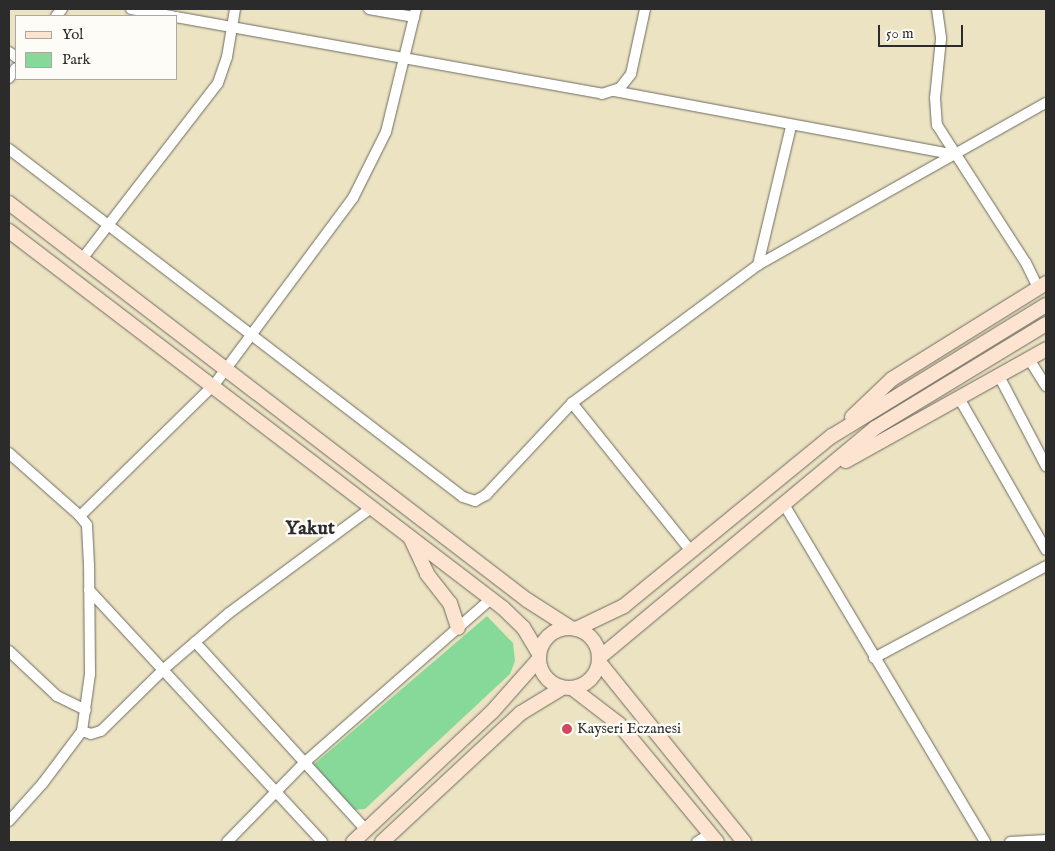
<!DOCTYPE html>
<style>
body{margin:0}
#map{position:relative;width:1055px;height:851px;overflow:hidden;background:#ebe3c2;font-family:"IM FELL English",serif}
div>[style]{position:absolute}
.green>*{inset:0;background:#87d999}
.roads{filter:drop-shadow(0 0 1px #6e6b60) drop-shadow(0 0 1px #6e6b60)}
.street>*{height:10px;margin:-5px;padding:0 5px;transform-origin:5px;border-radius:5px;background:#fff}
.secondary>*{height:14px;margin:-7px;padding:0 7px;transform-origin:7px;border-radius:7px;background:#fde4d0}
.secondary>.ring{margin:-7px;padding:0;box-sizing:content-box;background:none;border:14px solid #fde4d0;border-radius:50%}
.dots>*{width:14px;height:14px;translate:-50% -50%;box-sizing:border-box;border:2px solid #fdfcf7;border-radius:50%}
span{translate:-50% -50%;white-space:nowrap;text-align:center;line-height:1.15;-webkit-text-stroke:5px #fdfcf7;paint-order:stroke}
.poi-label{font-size:15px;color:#2b2b2b}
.left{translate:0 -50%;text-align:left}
.district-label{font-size:20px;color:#2b2b2b;font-weight:700}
.frame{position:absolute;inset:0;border:10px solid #2b2b2b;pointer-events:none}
.legend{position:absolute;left:15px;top:15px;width:162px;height:65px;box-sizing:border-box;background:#fdfcf7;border:1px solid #a9a8a5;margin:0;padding:6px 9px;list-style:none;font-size:15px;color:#2b2b2b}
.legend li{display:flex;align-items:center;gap:10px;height:25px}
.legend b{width:25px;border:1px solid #a9a8a5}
.scale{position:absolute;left:878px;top:25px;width:85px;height:22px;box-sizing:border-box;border:2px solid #2b2b2b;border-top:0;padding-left:6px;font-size:15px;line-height:18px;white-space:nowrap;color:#2b2b2b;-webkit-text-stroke:4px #fdfcf7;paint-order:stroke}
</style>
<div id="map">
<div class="green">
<div style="clip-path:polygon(487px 616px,513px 643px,515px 661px,510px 674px,365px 809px,353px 810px,313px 765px)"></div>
</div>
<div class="roads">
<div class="street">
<div style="left:131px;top:9px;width:42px;rotate:9.7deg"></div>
<div style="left:369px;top:9px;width:46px;rotate:10.1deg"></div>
<div style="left:937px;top:9px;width:30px;rotate:82deg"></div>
<div style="left:941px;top:39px;width:59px;rotate:95.8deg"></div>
<div style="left:935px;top:98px;width:27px;rotate:86deg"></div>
<div style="left:937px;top:125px;width:164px;rotate:57.2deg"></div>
<div style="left:1026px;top:263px;width:28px;rotate:64deg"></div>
<div style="left:56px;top:16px;width:9px;rotate:-49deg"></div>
<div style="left:176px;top:17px;width:433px;rotate:10.2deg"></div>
<div style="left:602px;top:94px;width:19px;rotate:-18deg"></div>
<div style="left:620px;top:88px;width:18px;rotate:-52deg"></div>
<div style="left:631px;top:74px;width:66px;rotate:-77.8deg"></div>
<div style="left:9px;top:52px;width:9px;rotate:36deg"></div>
<div style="left:9px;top:78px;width:12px;rotate:-55deg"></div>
<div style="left:614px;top:91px;width:348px;rotate:10.6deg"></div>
<div style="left:9px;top:149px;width:572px;rotate:37.47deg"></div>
<div style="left:463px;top:497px;width:13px;rotate:18deg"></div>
<div style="left:475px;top:501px;width:13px;rotate:-29deg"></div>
<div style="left:486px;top:495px;width:126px;rotate:-46.9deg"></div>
<div style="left:572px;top:403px;width:232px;rotate:-36.6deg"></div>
<div style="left:758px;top:265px;width:143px;rotate:-76.6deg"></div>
<div style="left:82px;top:259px;width:222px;rotate:-52.3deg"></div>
<div style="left:218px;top:83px;width:28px;rotate:-71deg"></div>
<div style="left:227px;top:57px;width:49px;rotate:-80.5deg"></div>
<div style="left:758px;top:265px;width:330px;rotate:-29.4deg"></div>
<div style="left:1029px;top:359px;width:32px;rotate:58deg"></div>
<div style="left:999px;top:376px;width:102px;rotate:62.4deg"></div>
<div style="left:959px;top:398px;width:175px;rotate:60.2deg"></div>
<div style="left:572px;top:403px;width:189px;rotate:51.2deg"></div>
<div style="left:9px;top:453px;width:95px;rotate:41.6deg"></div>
<div style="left:785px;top:506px;width:391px;rotate:59.2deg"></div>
<div style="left:89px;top:590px;width:343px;rotate:47.2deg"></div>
<div style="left:195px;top:642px;width:254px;rotate:47.7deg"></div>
<div style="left:9px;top:651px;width:66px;rotate:43.2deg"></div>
<div style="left:57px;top:696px;width:32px;rotate:26deg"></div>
<div style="left:874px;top:658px;width:195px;rotate:-28.1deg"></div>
<div style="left:82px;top:731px;width:9px;rotate:18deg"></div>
<div style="left:91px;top:734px;width:10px;rotate:-17deg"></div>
<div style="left:101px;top:731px;width:90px;rotate:-44.5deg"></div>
<div style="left:165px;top:668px;width:84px;rotate:-40.7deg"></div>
<div style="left:229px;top:613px;width:178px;rotate:-36.5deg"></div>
<div style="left:9px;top:821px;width:51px;rotate:-48.2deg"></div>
<div style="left:43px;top:783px;width:65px;rotate:-53.1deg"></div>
<div style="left:82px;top:731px;width:58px;rotate:-82deg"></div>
<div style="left:90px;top:674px;width:109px;rotate:-90.5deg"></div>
<div style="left:89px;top:565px;width:40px;rotate:-92.9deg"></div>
<div style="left:87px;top:525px;width:11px;rotate:-128deg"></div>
<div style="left:80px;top:516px;width:187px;rotate:-44.4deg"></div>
<div style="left:214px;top:385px;width:233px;rotate:-53.4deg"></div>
<div style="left:353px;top:198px;width:74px;rotate:-63.4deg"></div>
<div style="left:386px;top:132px;width:127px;rotate:-76.3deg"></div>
<div style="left:227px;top:842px;width:110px;rotate:-45.7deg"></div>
<div style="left:304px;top:763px;width:249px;rotate:-41.3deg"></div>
<div style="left:697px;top:842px;width:15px;rotate:-32deg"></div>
<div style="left:1010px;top:842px;width:36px;rotate:-3deg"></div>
</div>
<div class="secondary">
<div style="left:9px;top:203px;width:653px;rotate:37.47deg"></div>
<div style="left:527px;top:600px;width:50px;rotate:32.7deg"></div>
<div style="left:9px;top:231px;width:621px;rotate:37.35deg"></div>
<div style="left:503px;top:608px;width:28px;rotate:44deg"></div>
<div style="left:523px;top:627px;width:31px;rotate:59deg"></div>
<div style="left:852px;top:417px;width:55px;rotate:-43.5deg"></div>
<div style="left:892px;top:379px;width:181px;rotate:-31.9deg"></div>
<div style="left:846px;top:461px;width:229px;rotate:-29.2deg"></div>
<div style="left:411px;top:539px;width:38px;rotate:65deg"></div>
<div style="left:427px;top:574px;width:37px;rotate:52deg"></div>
<div style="left:450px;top:603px;width:26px;rotate:72deg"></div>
<div class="ring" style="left:539px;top:628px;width:46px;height:46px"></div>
<div style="left:576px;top:629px;width:53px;rotate:-25.6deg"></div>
<div style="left:624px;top:606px;width:269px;rotate:-39.3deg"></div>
<div style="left:832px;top:436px;width:251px;rotate:-31.5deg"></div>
<div style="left:599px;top:658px;width:359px;rotate:-39.8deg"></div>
<div style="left:875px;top:428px;width:200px;rotate:-31.3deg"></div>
<div style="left:599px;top:662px;width:231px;rotate:51.1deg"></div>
<div style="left:572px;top:688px;width:59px;rotate:37.5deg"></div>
<div style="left:619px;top:724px;width:153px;rotate:50.3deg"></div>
<div style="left:353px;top:842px;width:190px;rotate:-43.1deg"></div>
<div style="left:492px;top:712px;width:69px;rotate:-48.5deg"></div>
<div style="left:382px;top:842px;width:190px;rotate:-42.9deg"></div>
<div style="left:521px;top:713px;width:48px;rotate:-31.4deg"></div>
</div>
</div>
<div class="dots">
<div style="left:567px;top:729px;background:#d1495b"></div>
</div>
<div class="poi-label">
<span class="left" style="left:577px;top:729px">Kayseri Eczanesi</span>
</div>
<div class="district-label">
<span style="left:310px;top:528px">Yakut</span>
</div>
<div class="frame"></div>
<ul class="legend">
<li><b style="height:6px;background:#fde4d0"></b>Yol</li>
<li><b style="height:14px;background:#87d999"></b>Park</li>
</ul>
<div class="scale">50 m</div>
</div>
